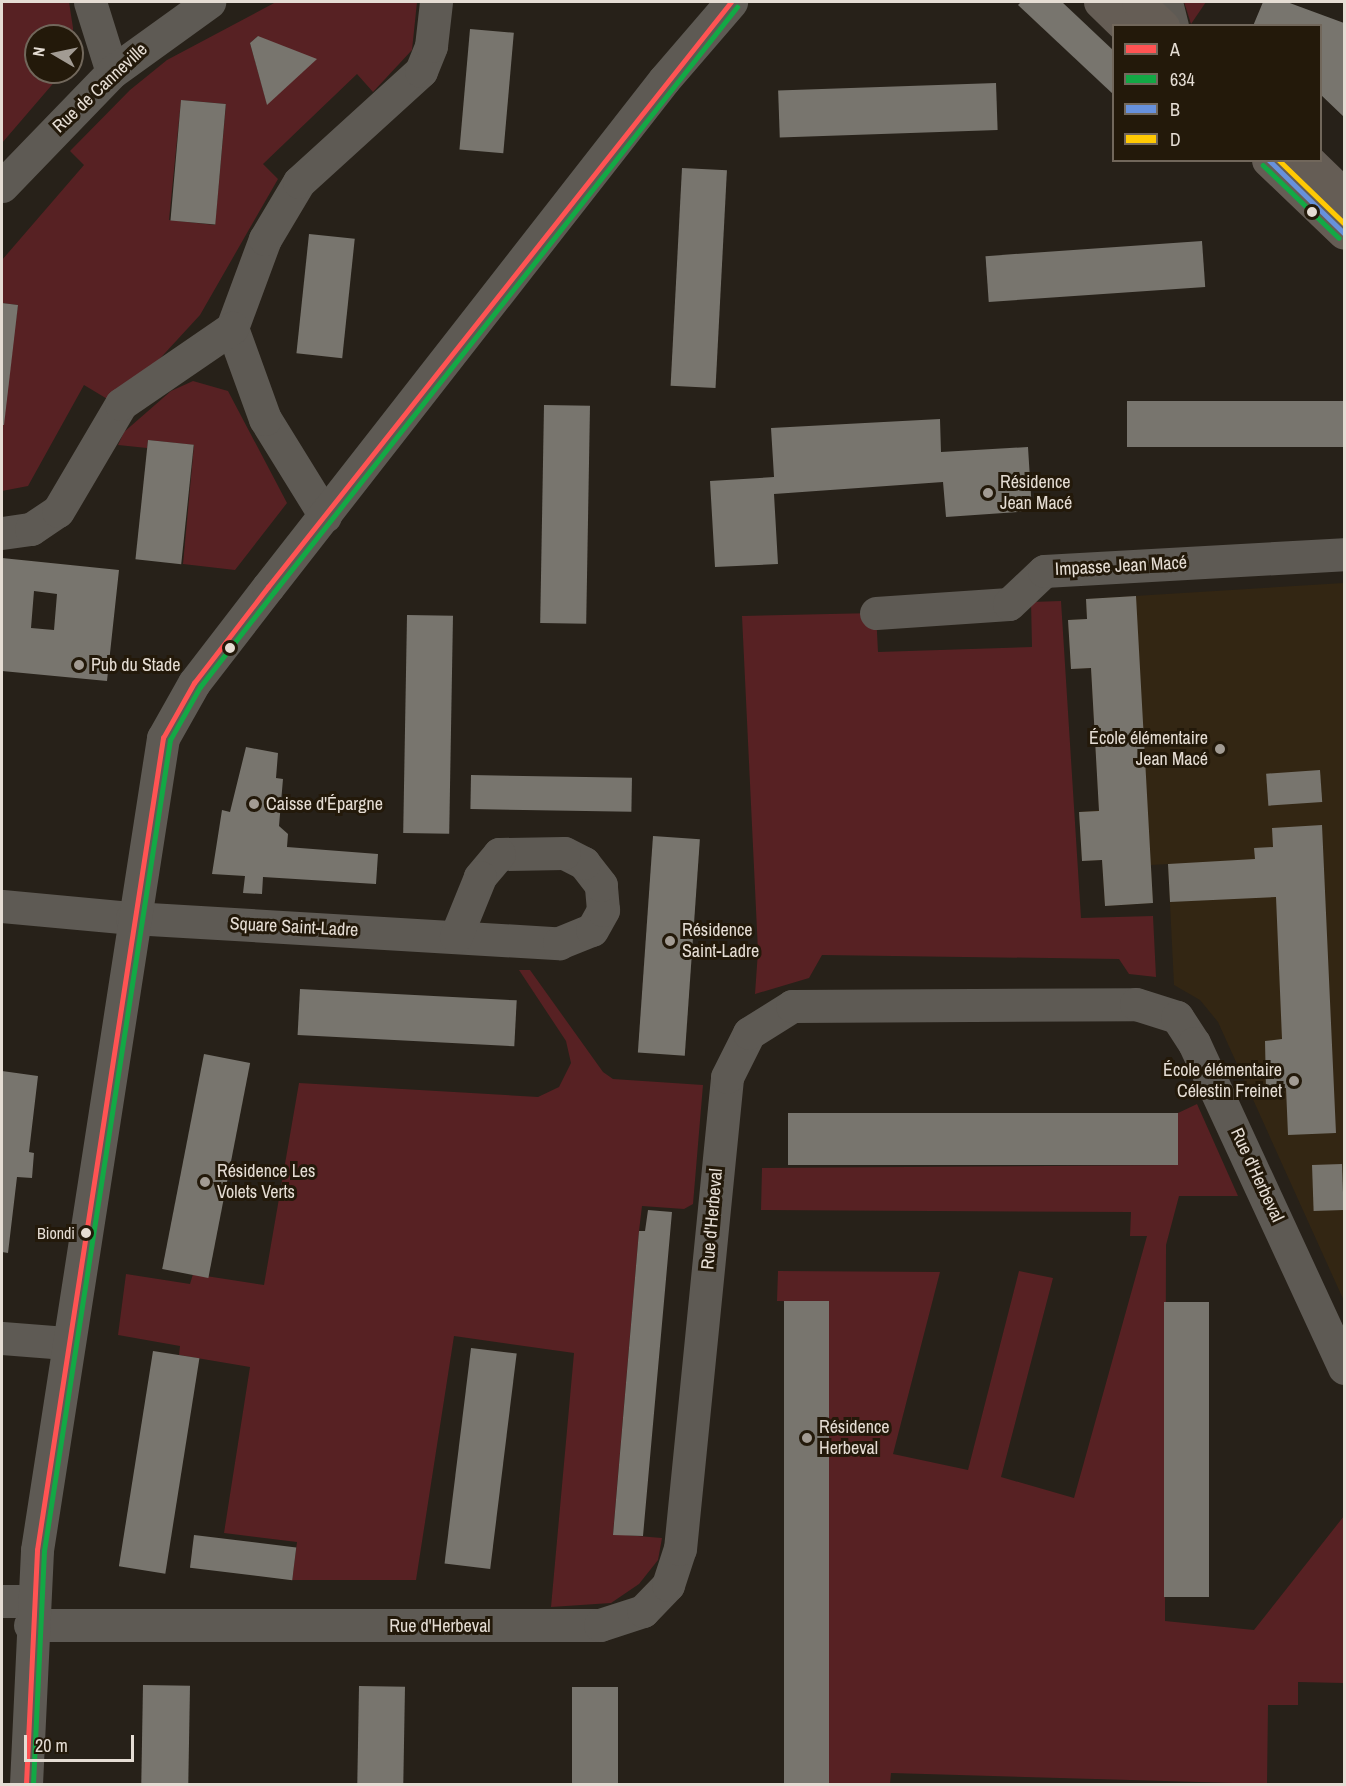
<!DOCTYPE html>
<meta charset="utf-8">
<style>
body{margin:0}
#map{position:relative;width:1346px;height:1786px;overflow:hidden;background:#272119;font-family:"Archivo Narrow",sans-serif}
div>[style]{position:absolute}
.built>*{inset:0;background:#332613}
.green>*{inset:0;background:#572123}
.building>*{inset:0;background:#78756e;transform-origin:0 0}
.street>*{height:33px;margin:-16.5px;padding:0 16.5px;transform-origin:16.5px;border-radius:16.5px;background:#5e5a54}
.secondary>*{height:33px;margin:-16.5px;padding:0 16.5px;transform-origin:16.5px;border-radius:16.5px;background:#655d55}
.bus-1>*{height:4.5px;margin:-2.25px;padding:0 2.25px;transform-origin:2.25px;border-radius:2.25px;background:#ff5353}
.bus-2>*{height:4.5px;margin:-2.25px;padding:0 2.25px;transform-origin:2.25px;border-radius:2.25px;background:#13a845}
.bus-3>*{height:4.5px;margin:-2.25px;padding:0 2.25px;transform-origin:2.25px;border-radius:2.25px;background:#6791dc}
.bus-4>*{height:4.5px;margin:-2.25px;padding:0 2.25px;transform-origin:2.25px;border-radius:2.25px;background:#ffc904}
.dots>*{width:16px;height:16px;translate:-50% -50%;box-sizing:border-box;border:3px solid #23190a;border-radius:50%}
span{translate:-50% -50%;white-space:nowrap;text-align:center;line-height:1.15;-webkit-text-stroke:6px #23190a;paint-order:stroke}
.bus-label{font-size:16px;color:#e5ddd4}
.right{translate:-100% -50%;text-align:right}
.street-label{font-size:18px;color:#e5ddd4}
.poi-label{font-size:18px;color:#e5ddd4}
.left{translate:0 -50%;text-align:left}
.frame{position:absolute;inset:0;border:3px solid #e5ddd4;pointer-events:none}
.legend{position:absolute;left:1112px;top:24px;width:210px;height:138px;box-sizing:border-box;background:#23190a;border:2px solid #71675b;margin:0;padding:8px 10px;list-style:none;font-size:18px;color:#e5ddd4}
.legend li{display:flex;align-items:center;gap:12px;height:30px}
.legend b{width:30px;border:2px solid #71675b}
.north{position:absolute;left:24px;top:24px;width:60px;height:60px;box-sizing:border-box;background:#23190a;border:2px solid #71675b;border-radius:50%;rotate:279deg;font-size:16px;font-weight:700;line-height:24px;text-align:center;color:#e5ddd4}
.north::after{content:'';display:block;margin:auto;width:21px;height:27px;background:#a29b93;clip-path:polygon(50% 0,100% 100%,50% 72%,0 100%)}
.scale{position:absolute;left:24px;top:1735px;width:110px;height:27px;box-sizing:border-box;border:3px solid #e5ddd4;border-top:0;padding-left:8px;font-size:18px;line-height:21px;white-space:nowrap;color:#e5ddd4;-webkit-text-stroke:4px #23190a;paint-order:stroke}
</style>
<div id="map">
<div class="built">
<div style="clip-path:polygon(1344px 583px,1344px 1301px,1218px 1022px,1200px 1000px,1174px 985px,1168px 864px,1151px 865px,1153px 903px,1105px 906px,1102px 860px,1082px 861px,1079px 812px,1099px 810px,1091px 668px,1071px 669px,1068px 620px,1087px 619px,1086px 599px)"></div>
</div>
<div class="green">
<div style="clip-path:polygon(2px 2px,69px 2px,73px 28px,72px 51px,72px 36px,36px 36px,36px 72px,63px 72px,2px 143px)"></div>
<div style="clip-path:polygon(evenodd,276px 2px,417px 2px,412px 50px,373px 92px,357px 74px,263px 164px,278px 179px,200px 315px,154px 365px,109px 400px,84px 385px,28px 486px,2px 491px,2px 425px,18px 305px,2px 303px,2px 260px,84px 165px,70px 151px,130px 90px,167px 60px,276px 2px,258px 36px,267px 104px,250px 43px,258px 36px,276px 2px,181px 100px,226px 104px,215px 225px,169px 220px,181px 100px)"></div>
<div style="clip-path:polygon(1184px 2px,1206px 2px,1191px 24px)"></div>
<div style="clip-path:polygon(193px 381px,228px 391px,287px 503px,235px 570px,183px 564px,194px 445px,148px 440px,147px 448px,118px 445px,124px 432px,171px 391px)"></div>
<div style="clip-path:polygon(1061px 601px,1081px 918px,1153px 916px,1156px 977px,1129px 974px,1119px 959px,822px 955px,809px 978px,755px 994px,758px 951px,742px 616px,876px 613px,878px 652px,1032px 647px,1031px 602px)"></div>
<div style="clip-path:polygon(519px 970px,530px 970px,603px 1072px,613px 1079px,703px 1085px,693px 1204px,684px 1209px,642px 1206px,639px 1231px,613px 1534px,662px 1538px,658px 1560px,639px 1584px,611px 1603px,551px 1607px,574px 1353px,454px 1336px,416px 1580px,292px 1580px,297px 1542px,224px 1533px,250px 1367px,179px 1355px,180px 1346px,118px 1335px,126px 1274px,190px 1284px,193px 1274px,264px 1285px,299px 1083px,538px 1097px,559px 1087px,571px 1063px,566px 1041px)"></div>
<div style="clip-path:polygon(1197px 1104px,1238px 1196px,1179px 1196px,1166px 1245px,1165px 1621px,1254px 1630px,1344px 1516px,1344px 1683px,1298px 1682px,1298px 1705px,1268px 1705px,1267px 1784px,891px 1773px,890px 1784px,829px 1784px,829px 1302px,777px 1301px,778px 1271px,940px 1272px,893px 1454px,968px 1470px,1019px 1271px,1053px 1278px,1001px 1477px,1074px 1498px,1147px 1236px,1130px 1236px,1131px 1212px,761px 1210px,762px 1168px,1178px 1165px,1178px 1113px)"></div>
</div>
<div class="building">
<div style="clip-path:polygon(1021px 2px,1062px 2px,1114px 51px,1114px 95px,1018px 5px)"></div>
<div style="clip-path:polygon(1263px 2px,1287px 2px,1344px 23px,1344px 117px,1320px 94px,1320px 26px,1253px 26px)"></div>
<div style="left:470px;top:29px;width:44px;height:121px;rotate:5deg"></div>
<div style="clip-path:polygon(258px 36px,317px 59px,267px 105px,250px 43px)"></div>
<div style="left:996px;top:83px;width:47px;height:218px;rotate:88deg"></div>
<div style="left:181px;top:100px;width:45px;height:121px;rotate:5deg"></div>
<div style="left:682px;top:168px;width:45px;height:218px;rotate:3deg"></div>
<div style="left:309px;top:234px;width:46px;height:120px;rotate:6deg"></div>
<div style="left:1202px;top:241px;width:46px;height:217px;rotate:86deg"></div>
<div style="clip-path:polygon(2px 303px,18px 305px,4px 425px,2px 425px)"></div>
<div style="left:1344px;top:401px;width:46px;height:217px;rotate:90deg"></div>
<div style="left:544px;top:405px;width:46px;height:218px;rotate:1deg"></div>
<div style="clip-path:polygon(940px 419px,941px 452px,1028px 447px,1032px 511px,946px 517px,943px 482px,774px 494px,778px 564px,715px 567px,710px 481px,774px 477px,771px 428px)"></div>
<div style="left:148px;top:440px;width:46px;height:120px;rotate:6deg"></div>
<div style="clip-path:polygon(evenodd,2px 558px,119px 570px,107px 681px,2px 671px,2px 558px,34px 591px,57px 594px,54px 630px,31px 628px,34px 591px)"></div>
<div style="clip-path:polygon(1136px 596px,1153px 903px,1105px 906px,1102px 860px,1082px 861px,1079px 812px,1099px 811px,1091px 668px,1071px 669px,1068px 620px,1087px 619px,1086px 599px)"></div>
<div style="left:407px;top:615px;width:46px;height:218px;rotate:1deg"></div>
<div style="clip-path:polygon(246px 747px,278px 753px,276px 778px,283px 779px,279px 826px,288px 834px,287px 847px,378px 854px,376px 884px,263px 877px,262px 894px,243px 893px,245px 876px,212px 874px,222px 810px,230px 812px)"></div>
<div style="left:1320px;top:770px;width:32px;height:54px;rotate:86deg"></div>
<div style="left:471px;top:775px;width:161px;height:34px;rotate:1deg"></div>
<div style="clip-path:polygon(1322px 825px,1336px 1133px,1288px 1135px,1286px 1088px,1266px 1089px,1265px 1041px,1282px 1039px,1276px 897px,1170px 902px,1168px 864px,1255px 859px,1254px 848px,1273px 847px,1272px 828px)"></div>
<div style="left:653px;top:836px;width:47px;height:217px;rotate:4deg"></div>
<div style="left:300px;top:989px;width:217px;height:46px;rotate:3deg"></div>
<div style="left:204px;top:1054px;width:47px;height:219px;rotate:11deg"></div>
<div style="clip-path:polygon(2px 1071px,38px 1076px,29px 1152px,34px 1153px,32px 1178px,17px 1177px,8px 1253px,2px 1252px)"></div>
<div style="left:1178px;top:1113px;width:52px;height:390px;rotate:90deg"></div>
<div style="left:1342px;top:1164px;width:46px;height:30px;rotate:88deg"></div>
<div style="clip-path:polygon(648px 1210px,672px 1212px,643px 1536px,613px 1535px,639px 1231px,645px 1231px)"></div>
<div style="left:784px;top:1301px;width:45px;height:483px"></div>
<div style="left:1164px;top:1302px;width:45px;height:295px"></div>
<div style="left:471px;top:1348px;width:46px;height:217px;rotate:7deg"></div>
<div style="left:153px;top:1351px;width:47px;height:218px;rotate:9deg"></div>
<div style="left:194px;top:1535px;width:103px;height:33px;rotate:7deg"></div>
<div style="left:143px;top:1685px;width:47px;height:99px;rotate:1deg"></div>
<div style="left:359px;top:1686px;width:46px;height:98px;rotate:1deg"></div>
<div style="left:572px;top:1687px;width:46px;height:97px"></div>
</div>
<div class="street">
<div style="left:90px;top:2px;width:73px;rotate:72.6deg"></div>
<div style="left:1166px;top:2px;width:25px;rotate:76deg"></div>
<div style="left:2px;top:186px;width:158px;rotate:-46deg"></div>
<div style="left:112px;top:72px;width:120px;rotate:-35.8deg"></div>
<div style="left:325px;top:516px;width:114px;rotate:-121.7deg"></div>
<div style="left:265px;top:419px;width:97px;rotate:-109.9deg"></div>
<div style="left:232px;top:328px;width:95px;rotate:-69.7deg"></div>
<div style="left:265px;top:239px;width:66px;rotate:-59.2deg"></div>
<div style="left:299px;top:182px;width:165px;rotate:-42.3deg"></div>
<div style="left:421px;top:71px;width:27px;rotate:-68deg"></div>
<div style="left:431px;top:46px;width:44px;rotate:-83.5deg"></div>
<div style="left:2px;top:533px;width:29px;rotate:-8deg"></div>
<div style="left:31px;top:529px;width:32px;rotate:-34deg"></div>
<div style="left:58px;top:511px;width:124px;rotate:-59.5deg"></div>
<div style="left:121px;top:404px;width:135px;rotate:-34.4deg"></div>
<div style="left:876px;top:613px;width:133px;rotate:-3.9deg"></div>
<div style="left:1009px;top:604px;width:48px;rotate:-43.3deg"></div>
<div style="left:1044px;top:571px;width:300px;rotate:-3.2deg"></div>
<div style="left:2px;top:906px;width:131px;rotate:5.3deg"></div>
<div style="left:132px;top:918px;width:428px;rotate:3.4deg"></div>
<div style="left:559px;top:943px;width:35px;rotate:-22deg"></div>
<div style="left:592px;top:930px;width:23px;rotate:-61deg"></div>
<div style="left:603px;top:910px;width:25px;rotate:-95deg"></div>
<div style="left:601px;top:885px;width:28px;rotate:-128deg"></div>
<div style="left:584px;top:863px;width:22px;rotate:-153deg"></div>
<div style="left:564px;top:853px;width:65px;rotate:179.1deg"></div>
<div style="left:499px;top:854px;width:30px;rotate:130deg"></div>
<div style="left:480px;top:877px;width:64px;rotate:112.1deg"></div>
<div style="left:2px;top:1338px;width:64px;rotate:4.5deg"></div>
<div style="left:2px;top:1601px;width:30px"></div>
<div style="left:30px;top:1625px;width:570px"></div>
<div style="left:600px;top:1625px;width:45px;rotate:-18deg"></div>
<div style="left:643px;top:1611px;width:36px;rotate:-46deg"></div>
<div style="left:668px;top:1585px;width:38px;rotate:-72deg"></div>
<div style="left:680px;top:1549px;width:474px;rotate:-84.3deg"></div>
<div style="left:727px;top:1077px;width:49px;rotate:-63.4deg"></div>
<div style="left:749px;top:1033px;width:51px;rotate:-32.1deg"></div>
<div style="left:792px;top:1006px;width:344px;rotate:-0.3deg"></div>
<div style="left:1136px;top:1004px;width:43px;rotate:17.6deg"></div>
<div style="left:1177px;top:1017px;width:31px;rotate:57deg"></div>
<div style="left:1194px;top:1043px;width:358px;rotate:65.2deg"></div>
<div style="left:26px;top:1784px;width:234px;rotate:-87.3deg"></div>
<div style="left:37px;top:1550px;width:822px;rotate:-81.18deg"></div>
<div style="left:163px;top:738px;width:63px;rotate:-60.6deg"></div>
<div style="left:194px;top:683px;width:121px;rotate:-52.4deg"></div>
<div style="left:268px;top:587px;width:643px;rotate:-52.01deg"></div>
<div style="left:664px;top:80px;width:103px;rotate:-49.3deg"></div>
</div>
<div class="secondary">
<div style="left:1100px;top:2px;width:35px;rotate:44deg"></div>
<div style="left:1138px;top:2px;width:35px;rotate:44deg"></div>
<div style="left:1268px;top:160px;width:105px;rotate:43.8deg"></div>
<div style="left:1308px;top:160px;width:50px;rotate:44.2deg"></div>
</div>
<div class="bus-1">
<div style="left:26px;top:1784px;width:234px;rotate:-87.3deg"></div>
<div style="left:37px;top:1550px;width:822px;rotate:-81.18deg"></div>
<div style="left:163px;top:738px;width:63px;rotate:-60.6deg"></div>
<div style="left:194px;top:683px;width:121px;rotate:-52.4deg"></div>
<div style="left:268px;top:587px;width:746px;rotate:-51.64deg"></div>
</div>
<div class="bus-2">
<div style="left:1263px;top:165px;width:105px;rotate:43.8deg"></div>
<div style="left:33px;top:1784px;width:233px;rotate:-87.3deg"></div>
<div style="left:44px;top:1551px;width:821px;rotate:-81.17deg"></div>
<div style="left:170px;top:740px;width:61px;rotate:-60.5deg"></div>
<div style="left:200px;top:687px;width:120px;rotate:-52.1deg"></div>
<div style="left:274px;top:592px;width:746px;rotate:-51.64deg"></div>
</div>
<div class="bus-3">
<div style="left:1269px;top:160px;width:105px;rotate:44.2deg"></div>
</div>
<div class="bus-4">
<div style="left:1279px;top:160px;width:91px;rotate:44.1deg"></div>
</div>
<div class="dots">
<div style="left:1312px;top:212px;background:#e5ddd4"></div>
<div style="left:988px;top:493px;background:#a29b93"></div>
<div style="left:230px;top:648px;background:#e5ddd4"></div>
<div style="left:79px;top:665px;background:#a29b93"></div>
<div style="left:1220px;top:749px;background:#a29b93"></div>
<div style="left:254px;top:804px;background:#a29b93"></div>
<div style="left:670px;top:941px;background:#a29b93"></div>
<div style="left:1294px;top:1081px;background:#a29b93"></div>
<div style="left:205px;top:1182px;background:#a29b93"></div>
<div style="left:86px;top:1233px;background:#e5ddd4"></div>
<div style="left:807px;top:1438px;background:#a29b93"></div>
</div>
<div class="bus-label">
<span class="right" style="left:75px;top:1233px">Biondi</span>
</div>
<div class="street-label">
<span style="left:100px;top:88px;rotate:-43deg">Rue de Canneville</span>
<span style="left:1121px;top:566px;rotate:-3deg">Impasse Jean Macé</span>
<span style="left:294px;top:927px;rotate:3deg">Square Saint-Ladre</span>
<span style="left:1257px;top:1175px;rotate:65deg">Rue d'Herbeval</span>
<span style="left:712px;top:1219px;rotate:-85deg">Rue d'Herbeval</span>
<span style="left:440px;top:1626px">Rue d'Herbeval</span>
</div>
<div class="poi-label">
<span class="left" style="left:1000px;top:493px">Résidence<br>Jean Macé</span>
<span class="left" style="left:91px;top:665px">Pub du Stade</span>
<span class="right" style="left:1208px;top:749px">École élémentaire<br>Jean Macé</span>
<span class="left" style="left:266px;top:804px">Caisse d'Épargne</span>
<span class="left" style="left:682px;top:941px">Résidence<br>Saint-Ladre</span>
<span class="right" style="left:1282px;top:1081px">École élémentaire<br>Célestin Freinet</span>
<span class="left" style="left:217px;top:1182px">Résidence Les<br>Volets Verts</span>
<span class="left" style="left:819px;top:1438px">Résidence<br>Herbeval</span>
</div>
<div class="frame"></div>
<ul class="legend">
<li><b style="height:8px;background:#ff5353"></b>A</li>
<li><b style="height:8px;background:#13a845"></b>634</li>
<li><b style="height:8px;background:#6791dc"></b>B</li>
<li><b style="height:8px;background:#ffc904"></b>D</li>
</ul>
<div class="north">N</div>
<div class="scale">20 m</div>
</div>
